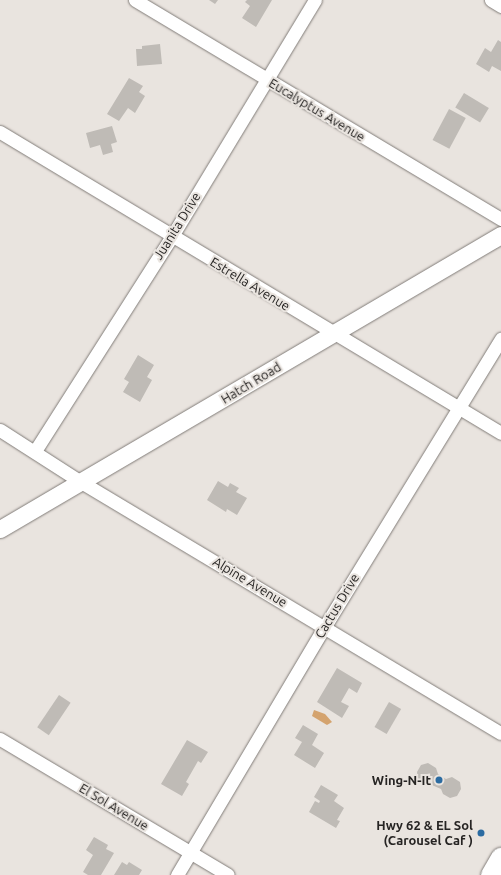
<!DOCTYPE html>
<style>
body{margin:0}
#map{position:relative;width:501px;height:875px;overflow:hidden;background:#e9e4df;font-family:Ubuntu,sans-serif}
div>[style]{position:absolute}
.water>*{inset:0;background:#d4a36e}
.building>*{inset:0;background:#bfbbb6;transform-origin:0 0}
.roads{filter:drop-shadow(0 0 1px #817c78) drop-shadow(0 0 1px #817c78)}
.minor>*{height:13px;margin:-6.5px;padding:0 6.5px;transform-origin:6.5px;border-radius:6.5px;background:#fff}
.tertiary>*{height:17px;margin:-8.5px;padding:0 8.5px;transform-origin:8.5px;border-radius:8.5px;background:#fff}
.primary>*{height:21px;margin:-10.5px;padding:0 10.5px;transform-origin:10.5px;border-radius:10.5px;background:#fff}
.dots>*{width:11px;height:11px;translate:-50% -50%;box-sizing:border-box;border:2px solid #e9e4df;border-radius:50%}
span{translate:-50% -50%;white-space:nowrap;text-align:center;line-height:1.15;-webkit-text-stroke:4px #e9e4df;paint-order:stroke}
.street-label{font-size:13px;color:#262423}
.poi-label{font-size:13px;color:#262423;font-weight:700}
.right{translate:-100% -50%;text-align:right}
</style>
<div id="map">
<div class="water">
<div style="clip-path:polygon(314px 710px,325px 714px,332px 722px,327px 725px,312px 716px)"></div>
</div>
<div class="building">
<div style="clip-path:polygon(209px 0,218px 0,215px 4px)"></div>
<div style="clip-path:polygon(247px 0,272px 0,256px 27px,242px 18px,250px 6px,245px 2px)"></div>
<div style="clip-path:polygon(498px 40px,501px 42px,501px 71px,492px 66px,489px 72px,476px 64px,485px 48px,491px 52px)"></div>
<div style="clip-path:polygon(160px 44px,162px 64px,137px 66px,136px 49px,142px 49px,142px 46px)"></div>
<div style="clip-path:polygon(129px 78px,143px 86px,139px 92px,145px 96px,135px 113px,128px 108px,119px 121px,107px 114px)"></div>
<div style="left:464px;top:93px;width:29px;height:17px;rotate:31deg"></div>
<div style="left:449px;top:109px;width:19px;height:35px;rotate:28deg"></div>
<div style="clip-path:polygon(112px 126px,117px 142px,111px 144px,113px 152px,103px 155px,100px 145px,90px 148px,86px 133px)"></div>
<div style="clip-path:polygon(138px 355px,154px 365px,147px 377px,152px 380px,140px 402px,123px 392px,129px 382px,124px 379px)"></div>
<div style="clip-path:polygon(218px 481px,228px 487px,230px 483px,239px 488px,236px 492px,247px 498px,237px 515px,227px 509px,226px 512px,207px 500px)"></div>
<div style="clip-path:polygon(337px 668px,362px 683px,357px 693px,349px 688px,341px 702px,349px 706px,342px 718px,317px 702px)"></div>
<div style="left:59px;top:695px;width:14px;height:39px;rotate:34deg"></div>
<div style="left:389px;top:702px;width:14px;height:29px;rotate:30deg"></div>
<div style="clip-path:polygon(303px 725px,318px 734px,312px 745px,324px 753px,315px 768px,294px 755px,302px 742px,295px 738px)"></div>
<div style="clip-path:polygon(187px 740px,208px 752px,201px 763px,198px 761px,186px 782px,189px 784px,182px 796px,161px 784px)"></div>
<div style="clip-path:polygon(428px 763px,436px 768px,438px 774px,446px 779px,452px 777px,460px 782px,461px 789px,457px 796px,450px 798px,443px 794px,441px 789px,418px 779px,417px 772px,421px 765px)"></div>
<div style="clip-path:polygon(321px 785px,338px 795px,334px 801px,344px 808px,337px 820px,340px 821px,336px 828px,309px 812px,315px 801px,319px 803px,320px 801px,314px 797px)"></div>
<div style="clip-path:polygon(94px 837px,108px 845px,106px 849px,114px 853px,101px 875px,88px 875px,83px 872px,93px 855px,86px 850px)"></div>
<div style="clip-path:polygon(122px 862px,127px 865px,129px 862px,142px 870px,139px 875px,114px 875px)"></div>
</div>
<div class="roads">
<div class="minor">
<div style="left:135px;top:0;width:427px;rotate:30.9deg"></div>
<div style="left:491px;top:0;width:12px;rotate:31deg"></div>
<div style="left:0;top:132px;width:584px;rotate:31deg"></div>
<div style="left:0;top:430px;width:96px;rotate:32.7deg"></div>
<div style="left:81px;top:482px;width:489px;rotate:30.9deg"></div>
<div style="left:35px;top:451px;width:255px;rotate:-57.5deg"></div>
<div style="left:172px;top:236px;width:276px;rotate:-58.8deg"></div>
<div style="left:0;top:739px;width:265px;rotate:30.8deg"></div>
<div style="left:177px;top:875px;width:290px;rotate:-59.3deg"></div>
<div style="left:325px;top:626px;width:337px;rotate:-58.5deg"></div>
</div>
<div class="tertiary">
<div style="left:0;top:529px;width:581px;rotate:-30.41deg"></div>
</div>
<div class="primary">
<div style="left:491px;top:875px;width:20px;rotate:-60deg"></div>
</div>
</div>
<div class="dots">
<div style="left:439px;top:780px;background:#2b6ba1"></div>
<div style="left:481px;top:833px;background:#2b6ba1"></div>
</div>
<div class="street-label">
<span style="left:317px;top:110px;rotate:31deg">Eucalyptus Avenue</span>
<span style="left:177px;top:226px;rotate:-58deg">Juanita Drive</span>
<span style="left:250px;top:284px;rotate:31deg">Estrella Avenue</span>
<span style="left:251px;top:383px;rotate:-31deg">Hatch Road</span>
<span style="left:250px;top:582px;rotate:31deg">Alpine Avenue</span>
<span style="left:337px;top:606px;rotate:-59deg">Cactus Drive</span>
<span style="left:114px;top:807px;rotate:31deg">El Sol Avenue</span>
</div>
<div class="poi-label">
<span class="right" style="left:431px;top:780px">Wing-N-It</span>
<span class="right" style="left:473px;top:833px">Hwy 62 &amp; EL Sol<br>(Carousel Caf )</span>
</div>
</div>
